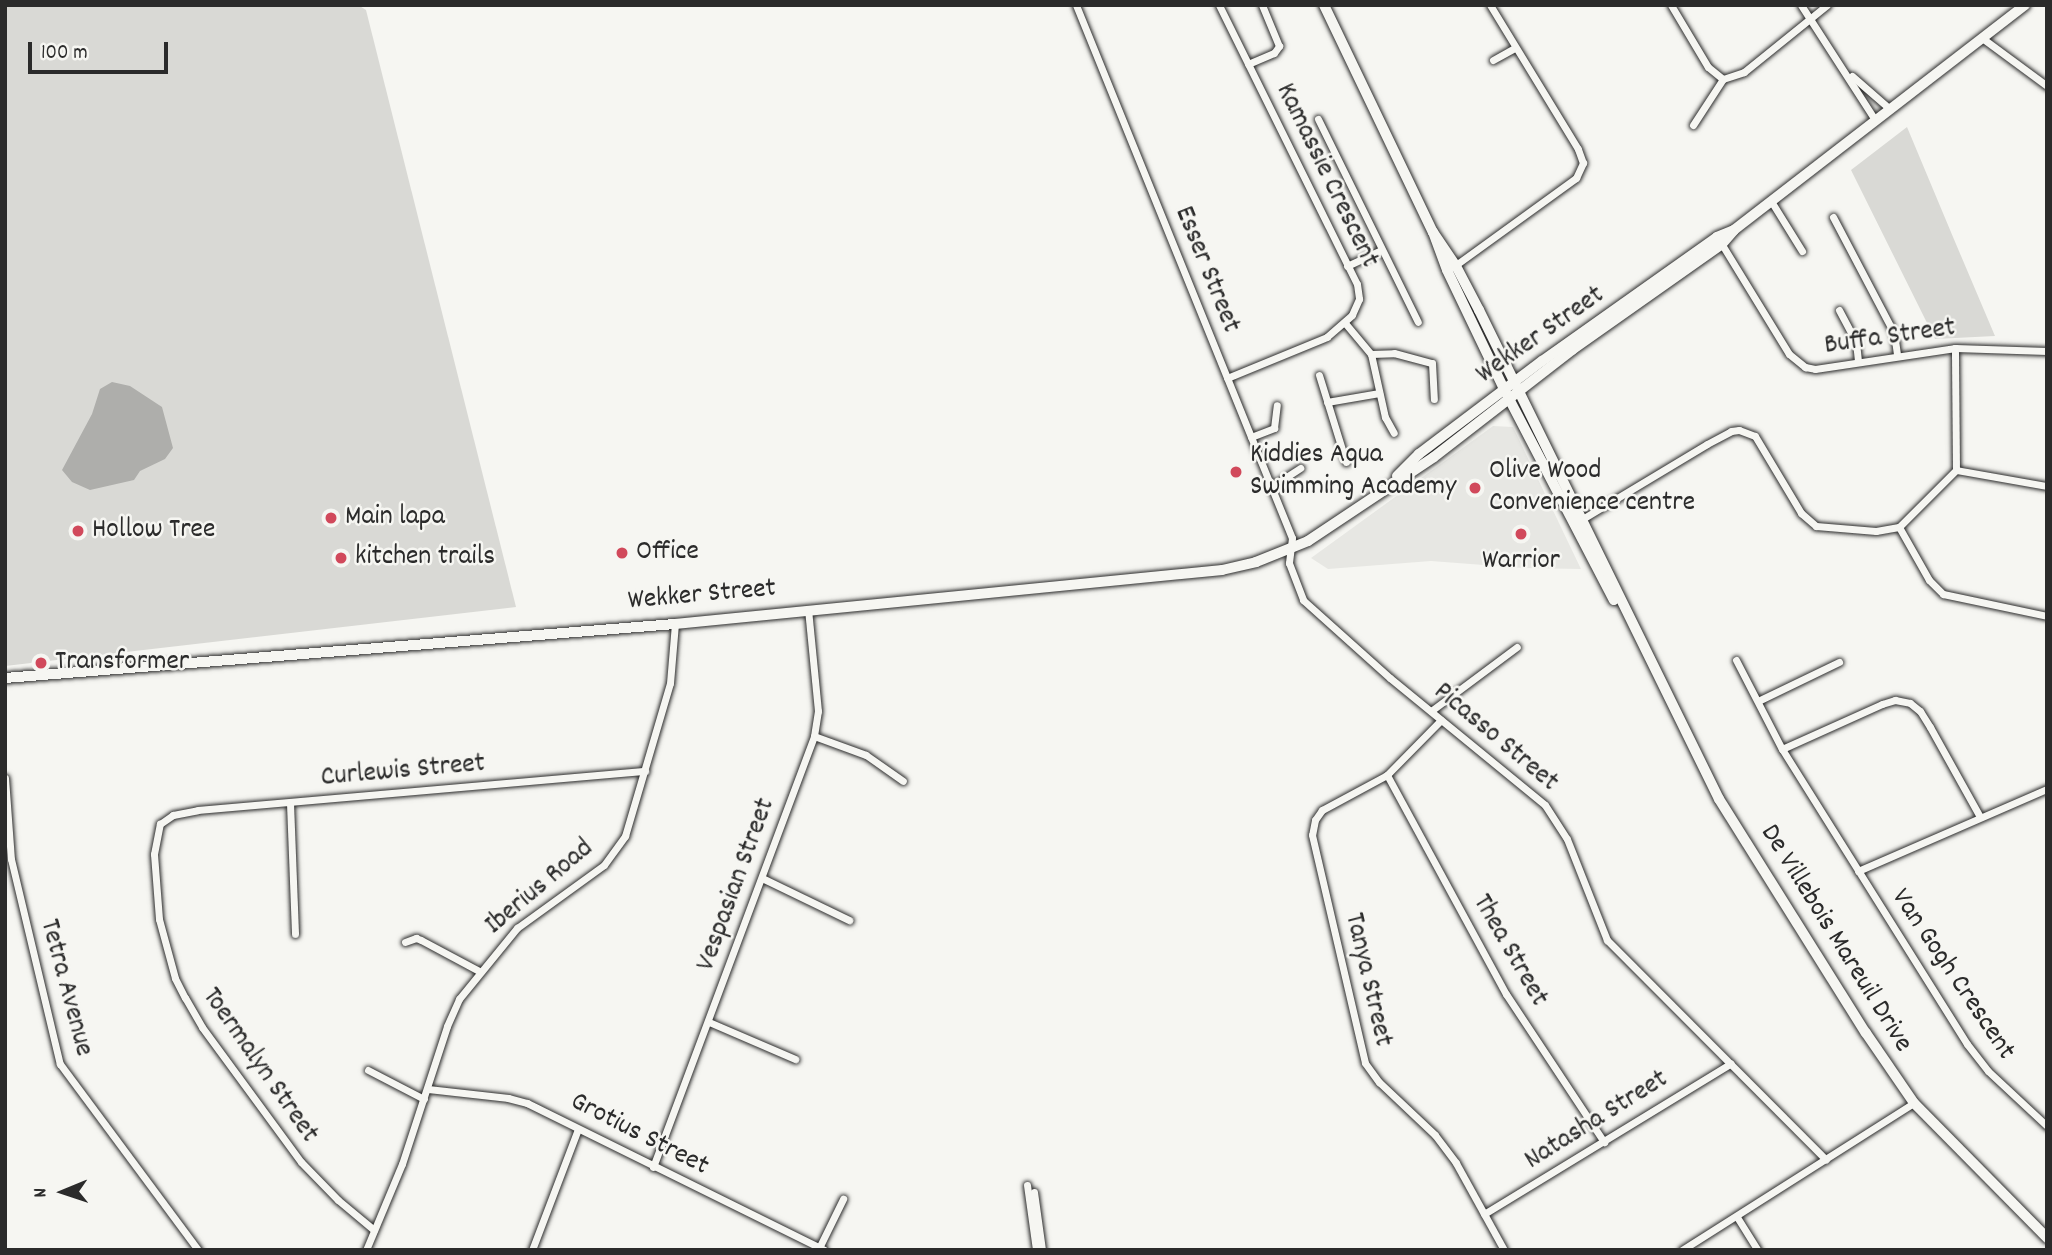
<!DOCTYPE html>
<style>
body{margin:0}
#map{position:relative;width:2052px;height:1255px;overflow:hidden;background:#f6f6f2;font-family:Dekko,sans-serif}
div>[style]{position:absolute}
.built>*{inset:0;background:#e7e7e3}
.green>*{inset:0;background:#d9d9d5}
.water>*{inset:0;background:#aeaeab}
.roads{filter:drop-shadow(0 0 2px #2b2b2b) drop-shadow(0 0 2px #2b2b2b)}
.street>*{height:7px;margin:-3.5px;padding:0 3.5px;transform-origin:3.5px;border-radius:3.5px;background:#f6f6f2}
.secondary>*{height:10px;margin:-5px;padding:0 5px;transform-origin:5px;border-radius:5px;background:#f6f6f2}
.dots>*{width:19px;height:19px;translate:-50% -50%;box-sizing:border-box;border:4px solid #f6f6f2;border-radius:50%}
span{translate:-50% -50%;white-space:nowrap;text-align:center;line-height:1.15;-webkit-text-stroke:5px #f6f6f2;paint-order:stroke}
.street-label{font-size:28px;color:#2b2b2b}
.poi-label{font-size:28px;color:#2b2b2b}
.left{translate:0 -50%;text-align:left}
.frame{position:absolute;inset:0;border:7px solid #2b2b2b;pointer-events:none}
.north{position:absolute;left:28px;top:1157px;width:70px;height:70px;-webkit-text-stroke:5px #f6f6f2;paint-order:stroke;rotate:268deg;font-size:19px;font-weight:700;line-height:28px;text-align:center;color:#2b2b2b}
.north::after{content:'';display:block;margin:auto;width:24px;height:32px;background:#2b2b2b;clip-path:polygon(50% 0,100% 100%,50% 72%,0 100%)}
.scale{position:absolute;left:28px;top:42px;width:140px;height:32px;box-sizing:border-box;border:4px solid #2b2b2b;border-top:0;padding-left:9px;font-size:21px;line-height:24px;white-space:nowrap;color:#2b2b2b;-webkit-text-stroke:5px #f6f6f2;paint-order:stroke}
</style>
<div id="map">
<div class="built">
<div style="clip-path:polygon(1493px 426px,1513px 427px,1581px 569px,1523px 568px,1431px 561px,1328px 569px,1311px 558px)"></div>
</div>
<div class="green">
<div style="clip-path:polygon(5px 5px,358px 5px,366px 10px,516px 607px,5px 666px)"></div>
<div style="clip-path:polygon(1907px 127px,1953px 237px,1995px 336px,1935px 339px,1851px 170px)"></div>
</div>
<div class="water">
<div style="clip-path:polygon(112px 382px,130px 386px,162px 407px,173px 448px,165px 459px,140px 471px,134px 480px,90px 490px,72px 482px,62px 470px,92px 414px,100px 389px)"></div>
</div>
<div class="roads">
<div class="street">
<div style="left:1076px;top:5px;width:575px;rotate:67.94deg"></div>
<div style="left:1292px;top:538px;width:25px;rotate:97deg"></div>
<div style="left:1289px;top:563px;width:40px;rotate:69deg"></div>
<div style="left:1303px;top:600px;width:117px;rotate:41.9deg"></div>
<div style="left:1390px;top:678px;width:200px;rotate:39.3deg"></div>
<div style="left:1545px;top:805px;width:40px;rotate:57.1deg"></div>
<div style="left:1567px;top:839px;width:109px;rotate:68.4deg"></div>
<div style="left:1607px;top:940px;width:310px;rotate:45.1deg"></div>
<div style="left:1219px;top:5px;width:311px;rotate:63.7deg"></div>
<div style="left:1357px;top:284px;width:15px;rotate:82deg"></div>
<div style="left:1359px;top:299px;width:17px;rotate:114deg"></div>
<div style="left:1352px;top:315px;width:33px;rotate:139deg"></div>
<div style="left:1327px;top:337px;width:108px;rotate:157.7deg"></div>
<div style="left:1671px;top:5px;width:72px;rotate:59.2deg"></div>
<div style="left:1708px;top:67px;width:19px;rotate:39deg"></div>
<div style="left:1801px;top:5px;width:137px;rotate:57.2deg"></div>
<div style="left:1982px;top:38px;width:81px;rotate:36.4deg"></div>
<div style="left:1493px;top:60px;width:25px;rotate:-29deg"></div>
<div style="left:1248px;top:64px;width:28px;rotate:-23deg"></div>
<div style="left:1274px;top:53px;width:9px;rotate:-54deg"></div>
<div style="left:1279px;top:46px;width:44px;rotate:-112.5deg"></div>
<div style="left:1852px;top:76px;width:50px;rotate:41deg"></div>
<div style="left:1723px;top:79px;width:22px;rotate:-18deg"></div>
<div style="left:1744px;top:72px;width:107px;rotate:-38.9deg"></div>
<div style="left:1318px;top:119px;width:226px;rotate:63.8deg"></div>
<div style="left:1693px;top:125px;width:55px;rotate:-56.9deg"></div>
<div style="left:1771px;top:201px;width:59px;rotate:58.2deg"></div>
<div style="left:1833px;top:217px;width:131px;rotate:62.3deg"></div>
<div style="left:1894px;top:333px;width:22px;rotate:82deg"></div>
<div style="left:1721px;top:243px;width:130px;rotate:58.5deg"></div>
<div style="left:1789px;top:354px;width:21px;rotate:39deg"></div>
<div style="left:1805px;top:367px;width:10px;rotate:11deg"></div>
<div style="left:1815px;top:369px;width:142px;rotate:-8.5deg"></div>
<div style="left:1955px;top:348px;width:92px;rotate:1.9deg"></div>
<div style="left:1347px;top:266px;width:38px;rotate:-25deg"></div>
<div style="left:1453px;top:267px;width:152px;rotate:-35.9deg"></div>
<div style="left:1576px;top:178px;width:17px;rotate:-65deg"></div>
<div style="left:1583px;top:163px;width:15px;rotate:-110deg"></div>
<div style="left:1578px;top:149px;width:169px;rotate:-121.4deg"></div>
<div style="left:1839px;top:310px;width:36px;rotate:62deg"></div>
<div style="left:1856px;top:342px;width:20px;rotate:84deg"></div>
<div style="left:1345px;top:323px;width:40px;rotate:50deg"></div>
<div style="left:1371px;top:354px;width:65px;rotate:77.5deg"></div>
<div style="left:1385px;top:417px;width:18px;rotate:61deg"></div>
<div style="left:1371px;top:354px;width:23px;rotate:-2deg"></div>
<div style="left:1394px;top:353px;width:39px;rotate:15deg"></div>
<div style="left:1432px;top:363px;width:36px;rotate:87deg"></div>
<div style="left:1319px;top:375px;width:91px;rotate:72.8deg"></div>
<div style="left:1327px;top:402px;width:53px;rotate:-9.8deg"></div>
<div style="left:1251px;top:437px;width:25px;rotate:-21deg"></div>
<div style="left:1274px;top:428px;width:23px;rotate:-83deg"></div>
<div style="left:1956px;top:470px;width:92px;rotate:10deg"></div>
<div style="left:1271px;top:487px;width:35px;rotate:-33deg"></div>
<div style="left:1579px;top:521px;width:149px;rotate:-31deg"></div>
<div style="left:1707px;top:444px;width:27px;rotate:-28deg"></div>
<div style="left:1731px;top:431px;width:8px;rotate:-7deg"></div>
<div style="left:1739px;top:430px;width:17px;rotate:21deg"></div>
<div style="left:1755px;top:436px;width:90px;rotate:59.1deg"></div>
<div style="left:1801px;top:513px;width:20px;rotate:41deg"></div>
<div style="left:1816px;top:526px;width:60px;rotate:4.8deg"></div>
<div style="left:1876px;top:531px;width:23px;rotate:-10deg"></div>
<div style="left:1899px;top:527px;width:81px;rotate:-45deg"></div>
<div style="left:1956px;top:470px;width:122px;rotate:-90.5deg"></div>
<div style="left:1899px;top:527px;width:61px;rotate:60.5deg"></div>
<div style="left:1929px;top:580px;width:20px;rotate:45deg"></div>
<div style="left:1943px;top:594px;width:106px;rotate:11.9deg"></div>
<div style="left:1736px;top:660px;width:100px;rotate:62.7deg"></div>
<div style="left:1782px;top:749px;width:348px;rotate:57.9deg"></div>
<div style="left:1967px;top:1044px;width:34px;rotate:52deg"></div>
<div style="left:1988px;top:1071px;width:81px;rotate:43deg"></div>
<div style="left:1758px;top:701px;width:90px;rotate:-25.7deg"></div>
<div style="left:1431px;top:711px;width:107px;rotate:-36.7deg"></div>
<div style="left:1441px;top:720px;width:77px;rotate:134.5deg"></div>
<div style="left:1387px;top:775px;width:74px;rotate:151.7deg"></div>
<div style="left:1322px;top:810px;width:12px;rotate:125deg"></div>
<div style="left:1315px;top:820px;width:15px;rotate:101deg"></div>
<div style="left:1312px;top:835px;width:234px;rotate:76.9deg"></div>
<div style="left:1365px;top:1063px;width:24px;rotate:54deg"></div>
<div style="left:1379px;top:1082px;width:77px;rotate:43.4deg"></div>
<div style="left:1435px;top:1135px;width:35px;rotate:53deg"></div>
<div style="left:1456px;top:1163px;width:99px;rotate:61.1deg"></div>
<div style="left:814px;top:736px;width:55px;rotate:20.1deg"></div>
<div style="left:866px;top:755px;width:45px;rotate:35.1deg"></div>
<div style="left:1782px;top:749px;width:110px;rotate:-24.2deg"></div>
<div style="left:1882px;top:704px;width:14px;rotate:-17deg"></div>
<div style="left:1895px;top:700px;width:15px;rotate:11deg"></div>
<div style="left:1910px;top:703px;width:13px;rotate:39deg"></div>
<div style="left:1920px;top:711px;width:19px;rotate:58deg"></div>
<div style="left:1930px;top:727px;width:103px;rotate:60.9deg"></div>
<div style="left:1387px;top:775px;width:249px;rotate:61.5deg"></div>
<div style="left:1506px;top:994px;width:178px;rotate:56.5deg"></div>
<div style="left:5px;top:778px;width:81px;rotate:85.8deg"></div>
<div style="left:11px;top:859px;width:211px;rotate:76.6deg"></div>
<div style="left:60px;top:1064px;width:232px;rotate:53.4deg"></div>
<div style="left:290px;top:803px;width:131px;rotate:87.8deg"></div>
<div style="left:1858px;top:871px;width:206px;rotate:-23.5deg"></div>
<div style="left:762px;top:878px;width:97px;rotate:25.8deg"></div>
<div style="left:405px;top:942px;width:12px;rotate:-20deg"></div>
<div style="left:416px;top:938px;width:5px;rotate:22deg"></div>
<div style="left:421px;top:940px;width:66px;rotate:28.1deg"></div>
<div style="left:709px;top:1022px;width:94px;rotate:23.3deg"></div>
<div style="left:368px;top:1070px;width:63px;rotate:27.4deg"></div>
<div style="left:428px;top:1089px;width:81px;rotate:6.4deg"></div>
<div style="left:508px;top:1098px;width:20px;rotate:15deg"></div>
<div style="left:527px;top:1103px;width:331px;rotate:26.3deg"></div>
<div style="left:653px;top:1167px;width:460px;rotate:-69.5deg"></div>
<div style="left:814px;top:736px;width:25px;rotate:-81deg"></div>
<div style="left:818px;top:711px;width:102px;rotate:-95.6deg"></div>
<div style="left:1027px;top:1185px;width:66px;rotate:82.1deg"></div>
<div style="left:1034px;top:1192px;width:59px;rotate:82.1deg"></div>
<div style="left:1484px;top:1214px;width:289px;rotate:-31.4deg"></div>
<div style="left:1737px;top:1217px;width:39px;rotate:58deg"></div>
<div style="left:374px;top:1230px;width:47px;rotate:-140.2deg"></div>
<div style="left:338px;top:1200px;width:53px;rotate:-134.2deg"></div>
<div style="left:301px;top:1162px;width:167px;rotate:-126.3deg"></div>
<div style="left:202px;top:1027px;width:34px;rotate:-120deg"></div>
<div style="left:185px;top:998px;width:22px;rotate:-117deg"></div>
<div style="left:175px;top:978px;width:61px;rotate:-105.2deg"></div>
<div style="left:159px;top:919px;width:65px;rotate:-94.4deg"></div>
<div style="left:154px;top:854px;width:31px;rotate:-79deg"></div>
<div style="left:160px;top:824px;width:16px;rotate:-35deg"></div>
<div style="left:173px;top:815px;width:25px;rotate:-11deg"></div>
<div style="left:198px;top:810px;width:449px;rotate:-5deg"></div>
<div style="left:819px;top:1248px;width:55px;rotate:-63.9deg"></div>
<div style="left:366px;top:1250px;width:93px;rotate:-67.3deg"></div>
<div style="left:402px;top:1164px;width:145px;rotate:-71.9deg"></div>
<div style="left:447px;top:1026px;width:30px;rotate:-66deg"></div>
<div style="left:459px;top:999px;width:92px;rotate:-50.8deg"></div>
<div style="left:517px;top:928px;width:107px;rotate:-35.9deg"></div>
<div style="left:604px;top:865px;width:36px;rotate:-54deg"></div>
<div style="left:625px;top:836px;width:159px;rotate:-73.6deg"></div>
<div style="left:670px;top:683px;width:59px;rotate:-85.2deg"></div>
<div style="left:532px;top:1250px;width:129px;rotate:-69.2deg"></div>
<div style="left:1682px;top:1250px;width:275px;rotate:-32.4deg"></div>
</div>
<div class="secondary">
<div style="left:1324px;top:5px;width:252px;rotate:64.4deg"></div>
<div style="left:1433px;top:232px;width:40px;rotate:69.8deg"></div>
<div style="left:1447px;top:270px;width:132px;rotate:64.4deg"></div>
<div style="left:1504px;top:389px;width:238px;rotate:62.5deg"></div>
<div style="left:1433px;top:232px;width:41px;rotate:55.9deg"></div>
<div style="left:1456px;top:266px;width:50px;rotate:62.4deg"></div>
<div style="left:1479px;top:310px;width:545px;rotate:63.86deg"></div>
<div style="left:1719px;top:799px;width:276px;rotate:57.9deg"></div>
<div style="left:1866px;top:1033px;width:85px;rotate:55.6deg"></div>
<div style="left:1914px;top:1103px;width:190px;rotate:45.4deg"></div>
<div style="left:1397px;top:476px;width:31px;rotate:-45deg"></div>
<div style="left:1419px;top:454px;width:154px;rotate:-37.1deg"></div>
<div style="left:1542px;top:361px;width:214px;rotate:-35.3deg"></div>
<div style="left:1717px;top:237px;width:18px;rotate:-22deg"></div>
<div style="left:1734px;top:230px;width:368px;rotate:-37.7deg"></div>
<div style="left:5px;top:678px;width:672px;rotate:-4.61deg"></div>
<div style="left:675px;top:624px;width:550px;rotate:-5.64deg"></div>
<div style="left:1222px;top:570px;width:35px;rotate:-13deg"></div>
<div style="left:1256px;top:562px;width:56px;rotate:-22deg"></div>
<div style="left:1308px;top:541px;width:151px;rotate:-33.7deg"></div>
<div style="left:1434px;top:457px;width:175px;rotate:-37.8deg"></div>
<div style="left:1572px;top:350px;width:184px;rotate:-35.2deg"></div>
<div style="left:1722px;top:244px;width:18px;rotate:-49deg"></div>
</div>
</div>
<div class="dots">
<div style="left:1236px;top:472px;background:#d1495b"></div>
<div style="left:1475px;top:488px;background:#d1495b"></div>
<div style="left:331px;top:518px;background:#d1495b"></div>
<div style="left:78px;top:531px;background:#d1495b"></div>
<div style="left:1521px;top:534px;background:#d1495b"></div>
<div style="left:622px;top:553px;background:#d1495b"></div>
<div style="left:341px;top:558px;background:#d1495b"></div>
<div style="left:41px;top:663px;background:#d1495b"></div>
</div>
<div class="street-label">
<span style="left:1326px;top:176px;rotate:64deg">Kamassie Crescent</span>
<span style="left:1206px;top:270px;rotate:68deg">Esser Street</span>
<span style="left:1541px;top:336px;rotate:-35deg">Wekker Street</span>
<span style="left:1890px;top:338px;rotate:-8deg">Buffa Street</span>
<span style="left:702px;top:596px;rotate:-5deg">Wekker Street</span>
<span style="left:1495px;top:738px;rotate:40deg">Picasso Street</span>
<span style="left:403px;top:772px;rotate:-5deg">Curlewis Street</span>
<span style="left:737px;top:885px;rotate:-70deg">Vespasian Street</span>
<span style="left:540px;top:888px;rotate:-40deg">Iberius Road</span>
<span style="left:1835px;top:939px;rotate:58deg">De Villebois Mareuil Drive</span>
<span style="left:1509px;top:951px;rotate:60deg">Thea Street</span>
<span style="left:1952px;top:975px;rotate:56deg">Van Gogh Crescent</span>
<span style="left:1367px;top:980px;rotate:77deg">Tanya Street</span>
<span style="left:65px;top:988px;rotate:75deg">Tetra Avenue</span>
<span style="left:259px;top:1066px;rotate:55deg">Toermalyn Street</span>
<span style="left:1597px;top:1121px;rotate:-32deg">Natasha Street</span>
<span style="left:639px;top:1135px;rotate:27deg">Grotius Street</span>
</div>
<div class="poi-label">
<span class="left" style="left:1250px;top:472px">Kiddies Aqua<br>Swimming Academy</span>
<span class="left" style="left:1489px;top:488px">Olive Wood<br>Convenience centre</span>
<span class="left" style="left:345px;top:518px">Main lapa</span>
<span class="left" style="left:92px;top:531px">Hollow Tree</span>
<span class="left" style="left:636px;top:553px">Office</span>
<span class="left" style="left:355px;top:558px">kitchen trails</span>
<span style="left:1521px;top:562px">Warrior</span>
<span class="left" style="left:55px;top:663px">Transformer</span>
</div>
<div class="frame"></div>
<div class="north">N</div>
<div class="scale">100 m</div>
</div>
